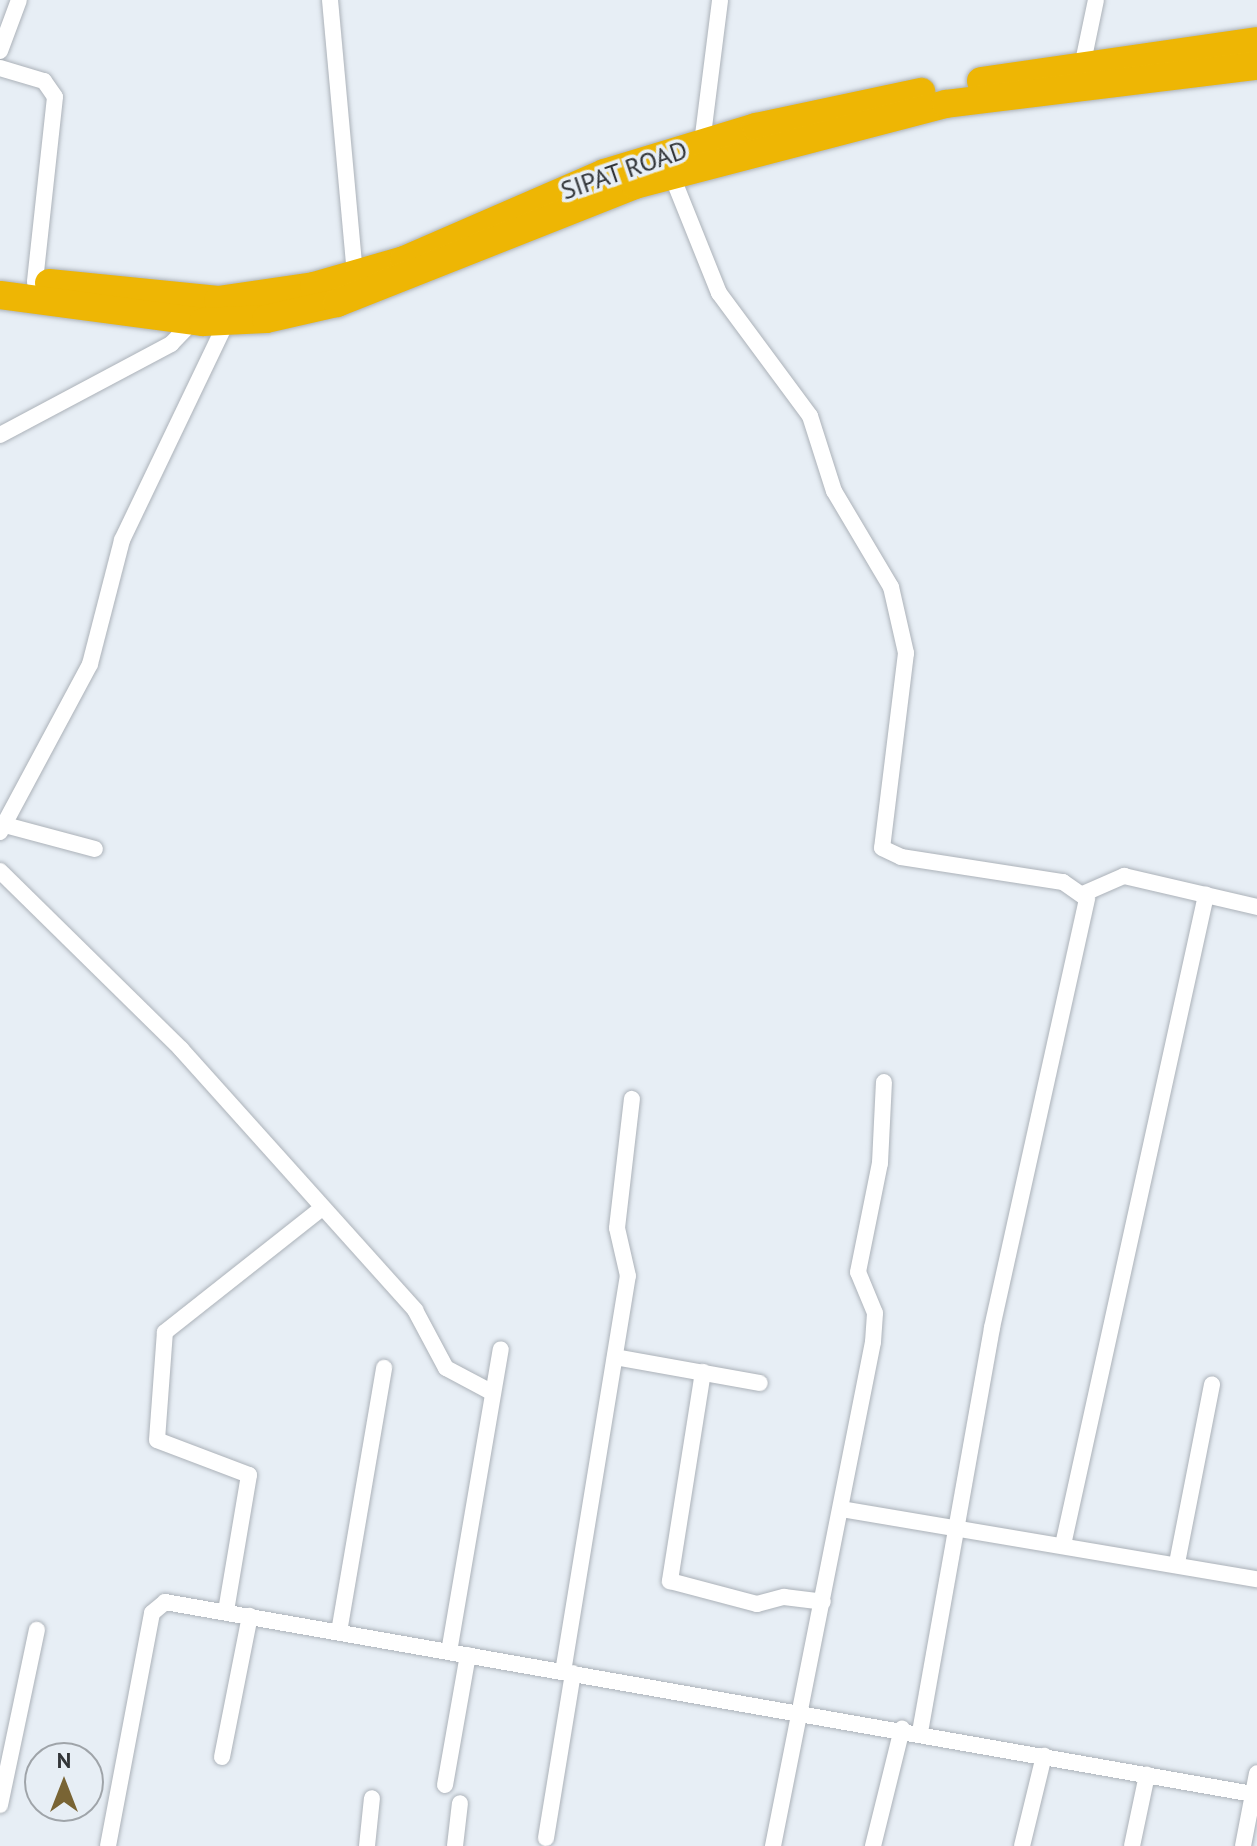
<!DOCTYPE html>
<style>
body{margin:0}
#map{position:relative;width:1257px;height:1846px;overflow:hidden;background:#e7eef5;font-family:"PT Sans",sans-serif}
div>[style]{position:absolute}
.roads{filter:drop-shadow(0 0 2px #acb2b9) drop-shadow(0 0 2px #acb2b9)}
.street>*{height:16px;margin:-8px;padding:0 8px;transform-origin:8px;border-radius:8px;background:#fff}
.highway>*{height:28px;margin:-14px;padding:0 14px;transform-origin:14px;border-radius:14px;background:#eeb604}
span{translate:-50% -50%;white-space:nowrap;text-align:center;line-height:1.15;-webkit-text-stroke:7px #e7eef5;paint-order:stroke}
.street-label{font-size:26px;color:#323538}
.north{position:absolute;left:24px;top:1742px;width:80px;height:80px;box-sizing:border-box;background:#e7eef5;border:2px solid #9fa4a9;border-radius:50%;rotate:0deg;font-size:22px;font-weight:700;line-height:32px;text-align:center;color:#323538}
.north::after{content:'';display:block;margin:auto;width:28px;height:36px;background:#796434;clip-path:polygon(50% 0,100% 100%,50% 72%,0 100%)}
</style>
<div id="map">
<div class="roads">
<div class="street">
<div style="left:330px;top:0;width:275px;rotate:84.8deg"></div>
<div style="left:0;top:51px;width:54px;rotate:-69.6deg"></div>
<div style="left:1083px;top:62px;width:63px;rotate:-78.2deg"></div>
<div style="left:0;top:68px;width:46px;rotate:16.5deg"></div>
<div style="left:44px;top:81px;width:19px;rotate:55deg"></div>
<div style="left:55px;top:97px;width:186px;rotate:96.2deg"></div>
<div style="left:702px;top:143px;width:144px;rotate:-82.8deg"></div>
<div style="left:672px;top:176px;width:126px;rotate:68.1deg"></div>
<div style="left:719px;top:293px;width:153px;rotate:53.5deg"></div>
<div style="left:810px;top:416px;width:79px;rotate:72.3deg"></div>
<div style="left:834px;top:491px;width:112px;rotate:59.3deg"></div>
<div style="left:891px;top:587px;width:68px;rotate:77.2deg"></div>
<div style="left:906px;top:653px;width:196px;rotate:97deg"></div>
<div style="left:882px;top:848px;width:21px;rotate:25deg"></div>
<div style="left:901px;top:857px;width:164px;rotate:8.8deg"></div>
<div style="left:1063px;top:882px;width:29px;rotate:35deg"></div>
<div style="left:1087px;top:899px;width:439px;rotate:102.5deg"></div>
<div style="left:992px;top:1328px;width:410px;rotate:100.1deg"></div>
<div style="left:0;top:435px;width:194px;rotate:-28deg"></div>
<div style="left:171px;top:344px;width:32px;rotate:-46deg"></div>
<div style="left:5px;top:825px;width:93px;rotate:14.9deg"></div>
<div style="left:0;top:832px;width:191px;rotate:-61.8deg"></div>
<div style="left:90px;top:664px;width:128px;rotate:-75.5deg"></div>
<div style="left:122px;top:540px;width:243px;rotate:-64.4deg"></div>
<div style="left:0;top:871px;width:254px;rotate:44.5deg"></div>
<div style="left:181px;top:1049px;width:351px;rotate:48.1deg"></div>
<div style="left:415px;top:1310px;width:66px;rotate:61.9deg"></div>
<div style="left:446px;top:1368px;width:53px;rotate:28deg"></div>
<div style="left:1085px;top:893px;width:43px;rotate:-23.6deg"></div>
<div style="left:1124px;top:876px;width:137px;rotate:13.1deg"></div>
<div style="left:615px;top:1357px;width:147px;rotate:10.2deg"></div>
<div style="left:703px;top:1372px;width:212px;rotate:99deg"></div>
<div style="left:670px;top:1581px;width:90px;rotate:14.8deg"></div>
<div style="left:757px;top:1604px;width:28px;rotate:-15deg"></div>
<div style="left:784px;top:1597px;width:39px;rotate:7deg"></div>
<div style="left:841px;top:1509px;width:422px;rotate:9.6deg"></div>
<div style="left:1063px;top:1545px;width:666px;rotate:-77.59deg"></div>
<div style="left:1177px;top:1563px;width:182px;rotate:-78.9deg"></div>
<div style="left:226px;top:1611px;width:138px;rotate:-80.4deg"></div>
<div style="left:249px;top:1475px;width:98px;rotate:-159.2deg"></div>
<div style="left:157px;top:1440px;width:108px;rotate:-85.8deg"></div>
<div style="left:165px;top:1332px;width:199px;rotate:-38.3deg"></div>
<div style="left:339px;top:1632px;width:268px;rotate:-80.3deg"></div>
<div style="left:449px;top:1652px;width:307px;rotate:-80.3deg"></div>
<div style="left:563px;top:1672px;width:401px;rotate:-80.7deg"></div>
<div style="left:628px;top:1276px;width:49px;rotate:-102.9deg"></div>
<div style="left:617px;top:1228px;width:130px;rotate:-83.4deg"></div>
<div style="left:222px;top:1757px;width:144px;rotate:-78.8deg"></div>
<div style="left:445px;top:1785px;width:132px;rotate:-80deg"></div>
<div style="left:0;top:1805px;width:179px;rotate:-78.1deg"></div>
<div style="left:546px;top:1838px;width:167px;rotate:-80.7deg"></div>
<div style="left:108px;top:1846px;width:237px;rotate:-79.3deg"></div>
<div style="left:152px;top:1613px;width:17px;rotate:-40deg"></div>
<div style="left:165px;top:1602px;width:1105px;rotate:10.01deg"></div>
<div style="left:367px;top:1846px;width:48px;rotate:-84.1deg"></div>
<div style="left:455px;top:1846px;width:43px;rotate:-83.4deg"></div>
<div style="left:773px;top:1846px;width:514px;rotate:-78.78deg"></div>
<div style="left:873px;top:1342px;width:29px;rotate:-86deg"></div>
<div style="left:875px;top:1313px;width:44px;rotate:-112.5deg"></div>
<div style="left:858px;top:1272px;width:111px;rotate:-78.6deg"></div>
<div style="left:880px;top:1163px;width:81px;rotate:-87.2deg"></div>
<div style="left:873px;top:1846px;width:121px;rotate:-76.1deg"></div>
<div style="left:1022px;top:1846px;width:93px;rotate:-76.3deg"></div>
<div style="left:1132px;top:1846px;width:73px;rotate:-78.1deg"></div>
<div style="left:1243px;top:1846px;width:74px;rotate:-79.1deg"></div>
</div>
<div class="highway">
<div style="left:981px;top:81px;width:279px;rotate:-8.2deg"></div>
<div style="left:49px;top:283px;width:170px;rotate:5.7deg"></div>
<div style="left:218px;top:300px;width:97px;rotate:-8.3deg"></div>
<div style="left:314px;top:286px;width:94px;rotate:-16.1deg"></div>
<div style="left:404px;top:260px;width:218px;rotate:-23.5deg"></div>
<div style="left:604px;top:173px;width:159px;rotate:-16.8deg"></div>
<div style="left:756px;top:127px;width:169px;rotate:-12deg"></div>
<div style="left:0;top:295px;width:205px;rotate:7.6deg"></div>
<div style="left:203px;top:322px;width:63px;rotate:-2.7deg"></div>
<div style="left:266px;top:319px;width:73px;rotate:-12.7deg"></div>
<div style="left:337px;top:303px;width:321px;rotate:-21.6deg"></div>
<div style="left:635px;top:185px;width:321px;rotate:-14.6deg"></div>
<div style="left:946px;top:104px;width:313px;rotate:-7deg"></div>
</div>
</div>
<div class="street-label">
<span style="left:624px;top:170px;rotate:-19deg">SIPAT ROAD</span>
</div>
<div class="north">N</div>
</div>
